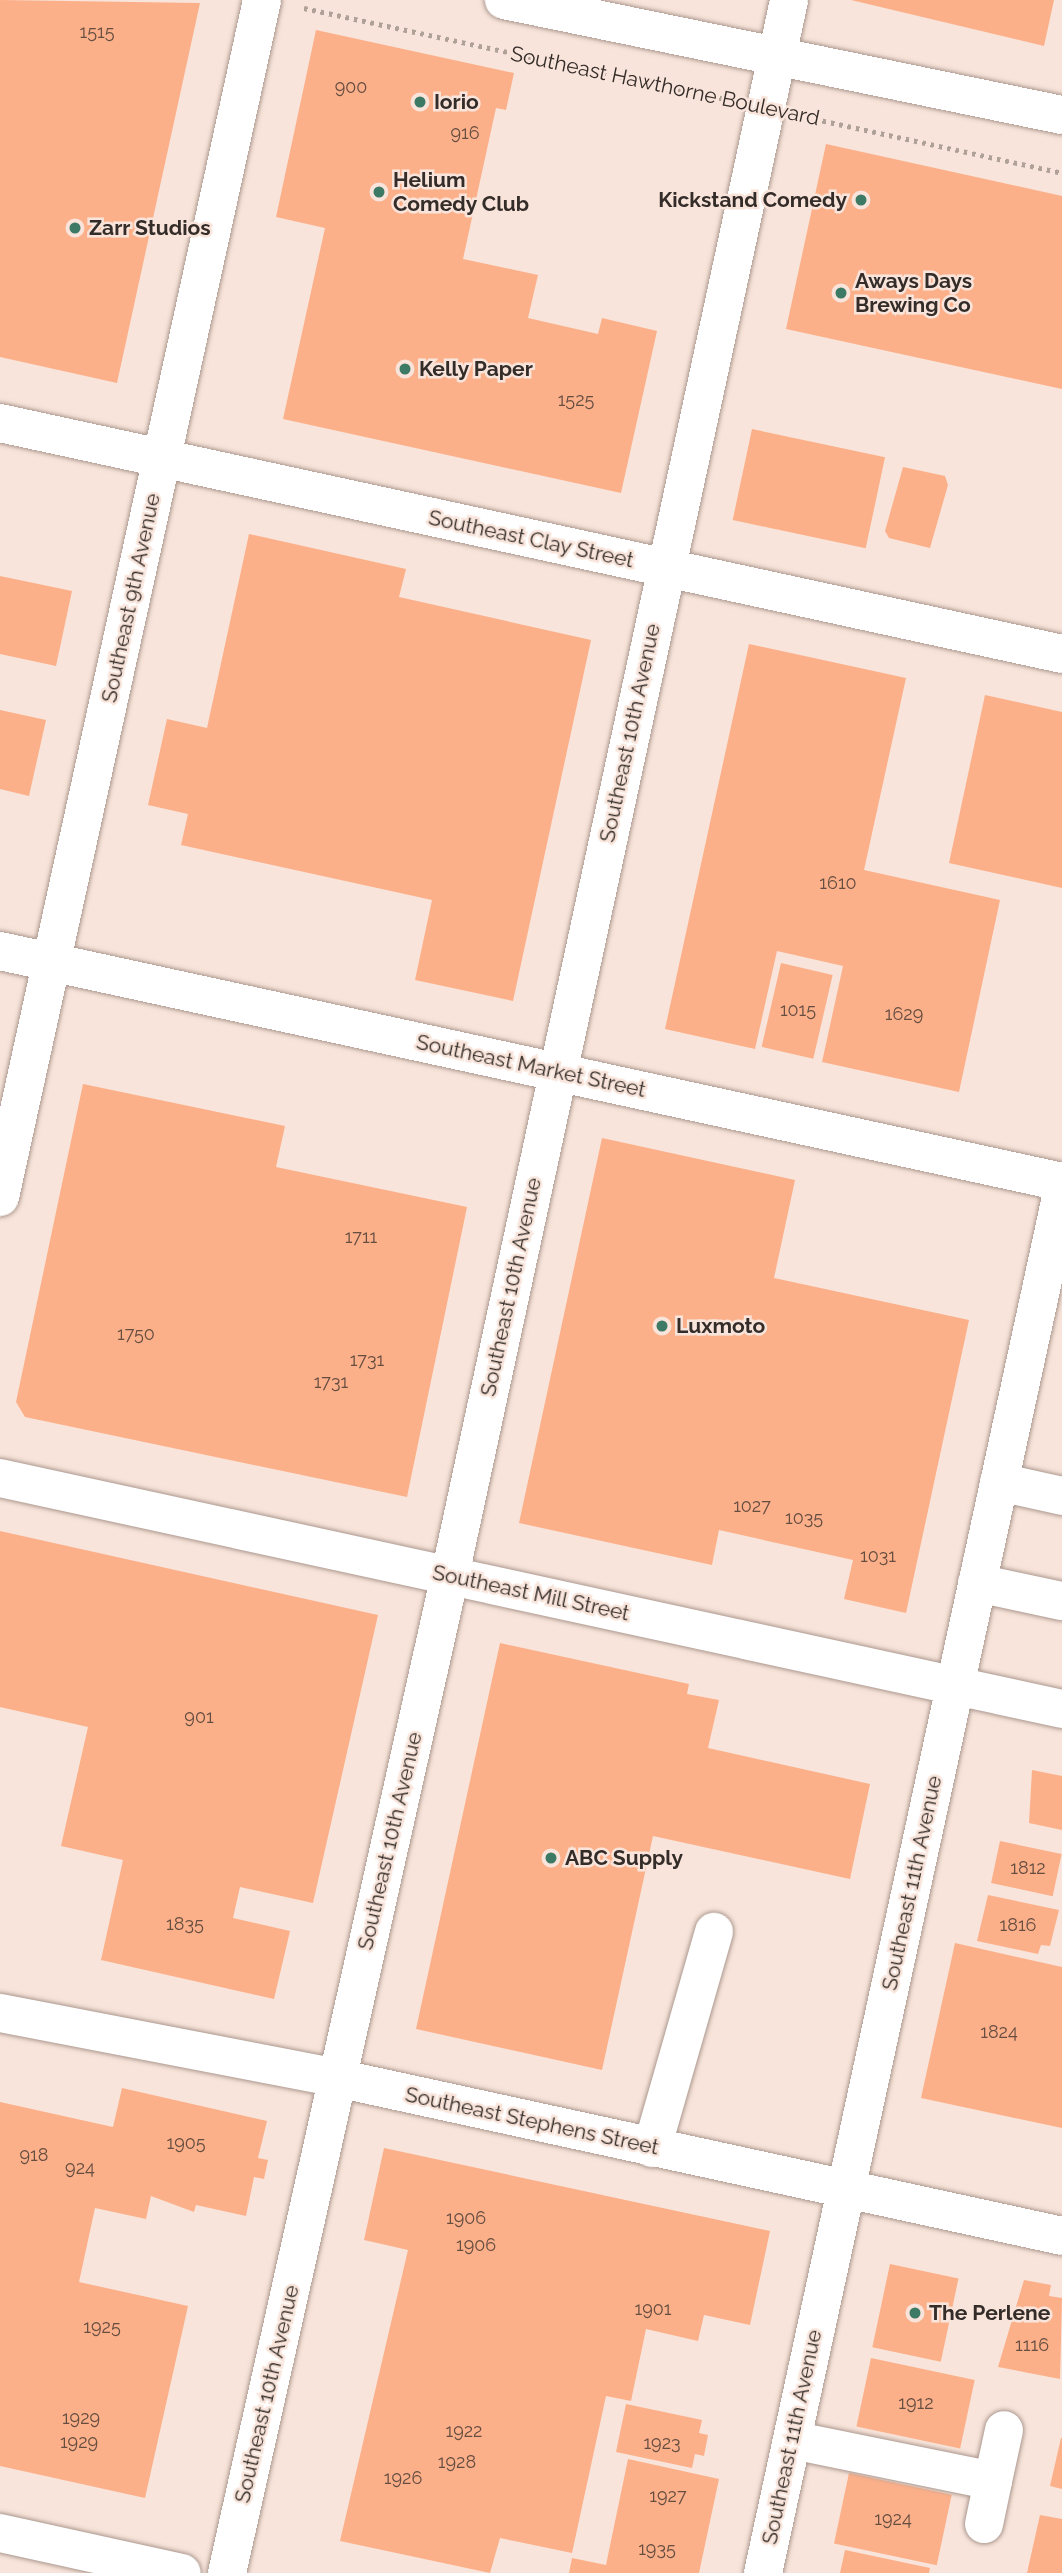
<!DOCTYPE html>
<style>
body{margin:0}
#map{position:relative;width:1062px;height:2573px;overflow:hidden;background:#f8e4da;font-family:Raleway,sans-serif}
div>[style]{position:absolute}
.building>*{inset:0;background:#fcb08a;transform-origin:0 0}
.path>*{height:4.5px;margin-top:-2.25px;transform-origin:0;background:repeating-linear-gradient(90deg,#afa098 0 3.5px,transparent 0 8.5px)}
.roads{filter:drop-shadow(0 0 2px #ab988f) drop-shadow(0 0 2px #ab988f)}
.minor>*{height:38px;margin:-19px;padding:0 19px;transform-origin:19px;border-radius:19px;background:#fff}
.major>*{height:38px;margin:-19px;padding:0 19px;transform-origin:19px;border-radius:19px;background:#fff}
.dots>*{width:19px;height:19px;translate:-50% -50%;box-sizing:border-box;border:4px solid #f8e4da;border-radius:50%}
span{translate:-50% -50%;white-space:nowrap;text-align:center;line-height:1.15;-webkit-text-stroke:5px #f8e4da;paint-order:stroke}
.number-label{font-size:18px;color:#654d40}
.number-label span{-webkit-text-stroke-width:0}
.street-label{font-size:21px;color:#332c28}
.poi-label{font-size:21px;color:#332c28;font-weight:700}
.left{translate:0 -50%;text-align:left}
.right{translate:-100% -50%;text-align:right}
</style>
<div id="map">
<div class="building">
<div style="clip-path:polygon(0 0,200px 3px,117px 383px,0 357px)"></div>
<div style="clip-path:polygon(851px 0,1054px 0,1044px 46px)"></div>
<div style="clip-path:polygon(316px 30px,514px 73px,506px 110px,496px 108px,463px 259px,538px 275px,528px 318px,598px 334px,602px 318px,657px 331px,621px 493px,283px 419px,325px 228px,276px 217px)"></div>
<div style="clip-path:polygon(826px 144px,1062px 196px,1062px 389px,786px 329px)"></div>
<div style="left:752px;top:429px;width:136px;height:93px;rotate:12deg"></div>
<div style="clip-path:polygon(903px 467px,945px 476px,948px 485px,930px 548px,889px 538px,885px 531px)"></div>
<div style="clip-path:polygon(249px 534px,406px 569px,399px 597px,591px 640px,513px 1001px,415px 980px,432px 900px,181px 845px,188px 814px,148px 805px,167px 719px,207px 728px)"></div>
<div style="clip-path:polygon(0 576px,72px 591px,56px 666px,0 654px)"></div>
<div style="clip-path:polygon(749px 644px,906px 678px,864px 870px,1000px 900px,959px 1092px,822px 1062px,843px 966px,777px 951px,755px 1049px,665px 1029px)"></div>
<div style="clip-path:polygon(985px 695px,1062px 712px,1062px 888px,949px 863px)"></div>
<div style="clip-path:polygon(0 710px,46px 720px,29px 796px,0 789px)"></div>
<div style="left:781px;top:963px;width:53px;height:86px;rotate:13deg"></div>
<div style="clip-path:polygon(83px 1084px,285px 1126px,276px 1167px,467px 1207px,407px 1497px,25px 1417px,16px 1402px)"></div>
<div style="clip-path:polygon(602px 1138px,795px 1180px,774px 1278px,969px 1320px,906px 1613px,844px 1599px,853px 1560px,719px 1530px,712px 1565px,519px 1523px)"></div>
<div style="clip-path:polygon(0 1531px,378px 1615px,313px 1903px,240px 1887px,233px 1918px,290px 1931px,274px 1999px,101px 1960px,123px 1860px,61px 1846px,88px 1727px,0 1707px)"></div>
<div style="clip-path:polygon(500px 1643px,689px 1684px,687px 1694px,719px 1700px,708px 1748px,870px 1784px,850px 1879px,653px 1836px,602px 2070px,416px 2029px)"></div>
<div style="clip-path:polygon(1032px 1770px,1062px 1776px,1062px 1830px,1029px 1823px)"></div>
<div style="left:1000px;top:1841px;width:63px;height:43px;rotate:12deg"></div>
<div style="clip-path:polygon(988px 1895px,1059px 1910px,1050px 1946px,1041px 1945px,1038px 1954px,977px 1941px)"></div>
<div style="clip-path:polygon(955px 1943px,1062px 1967px,1062px 2128px,921px 2098px)"></div>
<div style="clip-path:polygon(122px 2088px,267px 2121px,258px 2158px,268px 2160px,264px 2179px,254px 2177px,246px 2216px,196px 2205px,194px 2212px,151px 2196px,146px 2219px,95px 2208px,79px 2282px,188px 2306px,145px 2498px,0 2466px,0 2102px,113px 2127px)"></div>
<div style="clip-path:polygon(384px 2148px,770px 2231px,750px 2325px,704px 2315px,698px 2341px,646px 2329px,631px 2401px,606px 2396px,572px 2553px,500px 2538px,490px 2573px,340px 2541px,408px 2250px,364px 2240px)"></div>
<div style="left:890px;top:2264px;width:70px;height:85px;rotate:12deg"></div>
<div style="clip-path:polygon(1024px 2280px,1051px 2285px,1049px 2296px,1062px 2298px,1060px 2379px,998px 2367px)"></div>
<div style="left:871px;top:2358px;width:106px;height:70px;rotate:12deg"></div>
<div style="clip-path:polygon(626px 2404px,702px 2420px,699px 2433px,708px 2435px,704px 2456px,695px 2454px,692px 2468px,616px 2452px)"></div>
<div style="clip-path:polygon(1061px 2438px,1062px 2438px,1062px 2489px,1050px 2486px)"></div>
<div style="clip-path:polygon(628px 2459px,719px 2479px,699px 2573px,569px 2573px,572px 2558px,606px 2565px)"></div>
<div style="left:849px;top:2473px;width:105px;height:72px;rotate:12deg"></div>
<div style="clip-path:polygon(1040px 2515px,1062px 2519px,1062px 2573px,1027px 2573px)"></div>
<div style="clip-path:polygon(845px 2550px,930px 2568px,929px 2573px,840px 2573px)"></div>
</div>
<div class="path">
<div style="left:304px;top:8px;width:432px;rotate:12.2deg"></div>
<div style="left:806px;top:117px;width:262px;rotate:12.3deg"></div>
</div>
<div class="roads">
<div class="minor">
<div style="left:0;top:423px;width:1087px;rotate:12.27deg"></div>
<div style="left:0;top:951px;width:1087px;rotate:12.27deg"></div>
<div style="left:0;top:1197px;width:1225px;rotate:-77.65deg"></div>
<div style="left:0;top:1478px;width:1087px;rotate:12.27deg"></div>
<div style="left:999px;top:1482px;width:65px;rotate:12.5deg"></div>
<div style="left:977px;top:1583px;width:87px;rotate:12deg"></div>
<div style="left:0;top:2013px;width:343px;rotate:10.9deg"></div>
<div style="left:337px;top:2078px;width:742px;rotate:12.29deg"></div>
<div style="left:652px;top:2148px;width:225px;rotate:-74deg"></div>
<div style="left:792px;top:2440px;width:205px;rotate:11.5deg"></div>
<div style="left:993px;top:2481px;width:44px;rotate:101.8deg"></div>
<div style="left:993px;top:2481px;width:52px;rotate:-77.8deg"></div>
<div style="left:0;top:2533px;width:186px;rotate:12.4deg"></div>
<div style="left:227px;top:2573px;width:1023px;rotate:-77.4deg"></div>
<div style="left:450px;top:1575px;width:1611px;rotate:-77.85deg"></div>
</div>
<div class="major">
<div style="left:504px;top:0;width:570px;rotate:11.65deg"></div>
<div style="left:763px;top:2573px;width:1413px;rotate:-77.78deg"></div>
</div>
</div>
<div class="dots">
<div style="left:420px;top:102px;background:#3d7a66"></div>
<div style="left:379px;top:192px;background:#3d7a66"></div>
<div style="left:861px;top:200px;background:#3d7a66"></div>
<div style="left:75px;top:228px;background:#3d7a66"></div>
<div style="left:841px;top:293px;background:#3d7a66"></div>
<div style="left:405px;top:369px;background:#3d7a66"></div>
<div style="left:662px;top:1326px;background:#3d7a66"></div>
<div style="left:551px;top:1858px;background:#3d7a66"></div>
<div style="left:915px;top:2313px;background:#3d7a66"></div>
</div>
<div class="number-label">
<span style="left:97px;top:32px">1515</span>
<span style="left:351px;top:87px">900</span>
<span style="left:465px;top:133px">916</span>
<span style="left:576px;top:400px">1525</span>
<span style="left:838px;top:883px">1610</span>
<span style="left:798px;top:1010px">1015</span>
<span style="left:904px;top:1014px">1629</span>
<span style="left:361px;top:1237px">1711</span>
<span style="left:136px;top:1334px">1750</span>
<span style="left:367px;top:1360px">1731</span>
<span style="left:331px;top:1382px">1731</span>
<span style="left:752px;top:1506px">1027</span>
<span style="left:804px;top:1518px">1035</span>
<span style="left:878px;top:1556px">1031</span>
<span style="left:199px;top:1717px">901</span>
<span style="left:1028px;top:1868px">1812</span>
<span style="left:185px;top:1924px">1835</span>
<span style="left:1018px;top:1925px">1816</span>
<span style="left:999px;top:2032px">1824</span>
<span style="left:186px;top:2143px">1905</span>
<span style="left:34px;top:2155px">918</span>
<span style="left:80px;top:2168px">924</span>
<span style="left:466px;top:2218px">1906</span>
<span style="left:476px;top:2245px">1906</span>
<span style="left:653px;top:2309px">1901</span>
<span style="left:102px;top:2327px">1925</span>
<span style="left:1032px;top:2345px">1116</span>
<span style="left:916px;top:2403px">1912</span>
<span style="left:81px;top:2418px">1929</span>
<span style="left:464px;top:2431px">1922</span>
<span style="left:79px;top:2442px">1929</span>
<span style="left:662px;top:2443px">1923</span>
<span style="left:457px;top:2462px">1928</span>
<span style="left:403px;top:2478px">1926</span>
<span style="left:668px;top:2496px">1927</span>
<span style="left:893px;top:2519px">1924</span>
<span style="left:657px;top:2549px">1935</span>
</div>
<div class="street-label">
<span style="left:665px;top:86px;rotate:12deg">Southeast Hawthorne Boulevard</span>
<span style="left:531px;top:539px;rotate:12deg">Southeast Clay Street</span>
<span style="left:131px;top:598px;rotate:-78deg">Southeast 9th Avenue</span>
<span style="left:630px;top:733px;rotate:-78deg">Southeast 10th Avenue</span>
<span style="left:531px;top:1066px;rotate:12deg">Southeast Market Street</span>
<span style="left:511px;top:1287px;rotate:-78deg">Southeast 10th Avenue</span>
<span style="left:531px;top:1593px;rotate:12deg">Southeast Mill Street</span>
<span style="left:390px;top:1841px;rotate:-77deg">Southeast 10th Avenue</span>
<span style="left:912px;top:1883px;rotate:-78deg">Southeast 11th Avenue</span>
<span style="left:532px;top:2121px;rotate:12deg">Southeast Stephens Street</span>
<span style="left:267px;top:2394px;rotate:-77deg">Southeast 10th Avenue</span>
<span style="left:792px;top:2437px;rotate:-78deg">Southeast 11th Avenue</span>
</div>
<div class="poi-label">
<span class="left" style="left:434px;top:102px">Iorio</span>
<span class="left" style="left:393px;top:192px">Helium<br>Comedy Club</span>
<span class="right" style="left:847px;top:200px">Kickstand Comedy</span>
<span class="left" style="left:89px;top:228px">Zarr Studios</span>
<span class="left" style="left:855px;top:293px">Aways Days<br>Brewing Co</span>
<span class="left" style="left:419px;top:369px">Kelly Paper</span>
<span class="left" style="left:676px;top:1326px">Luxmoto</span>
<span class="left" style="left:565px;top:1858px">ABC Supply</span>
<span class="left" style="left:929px;top:2313px">The Perlene</span>
</div>
</div>
